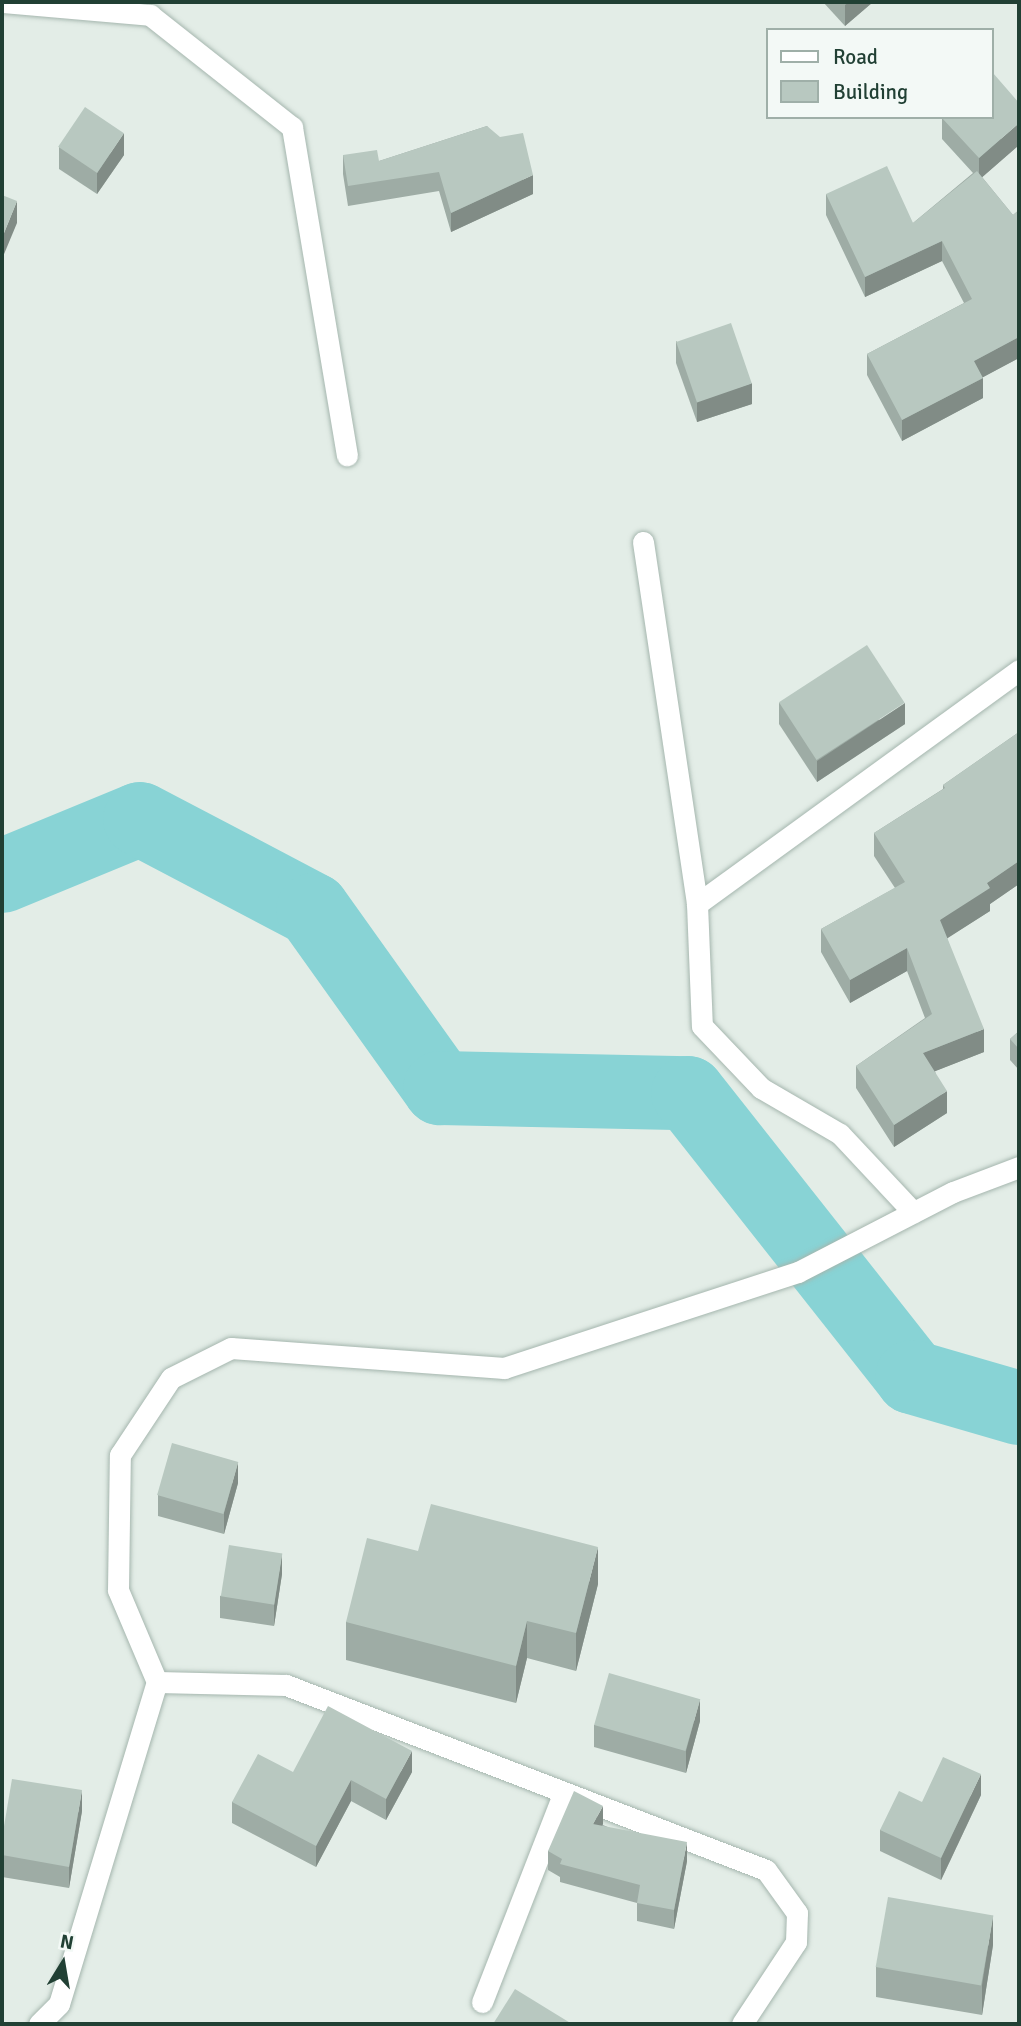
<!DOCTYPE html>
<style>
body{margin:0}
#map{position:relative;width:1021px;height:2026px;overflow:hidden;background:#e3ede7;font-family:Signika,sans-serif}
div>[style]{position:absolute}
.river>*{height:74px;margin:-37px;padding:0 37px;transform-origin:37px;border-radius:37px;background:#88d3d5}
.roads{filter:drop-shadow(0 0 2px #a5b6ae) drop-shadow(0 0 2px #a5b6ae)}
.minor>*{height:21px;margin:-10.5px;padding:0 10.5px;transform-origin:10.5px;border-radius:10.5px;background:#fff}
.wall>*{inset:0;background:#9eaca5}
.shaded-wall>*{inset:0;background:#818c86}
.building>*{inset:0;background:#b8c8c0;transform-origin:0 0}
span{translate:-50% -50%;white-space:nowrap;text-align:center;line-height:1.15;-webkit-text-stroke:7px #f3f9f6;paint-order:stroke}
.frame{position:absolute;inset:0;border:4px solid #214034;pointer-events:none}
.legend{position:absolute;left:766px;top:28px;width:228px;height:91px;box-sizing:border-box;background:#f3f9f6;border:2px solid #9fafa8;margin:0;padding:9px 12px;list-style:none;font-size:21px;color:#214034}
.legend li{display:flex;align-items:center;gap:14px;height:35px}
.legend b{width:35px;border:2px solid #9fafa8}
.north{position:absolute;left:28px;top:1928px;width:70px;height:70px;-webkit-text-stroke:5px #f3f9f6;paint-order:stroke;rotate:11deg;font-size:19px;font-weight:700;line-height:28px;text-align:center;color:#214034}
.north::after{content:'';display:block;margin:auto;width:24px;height:32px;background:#214034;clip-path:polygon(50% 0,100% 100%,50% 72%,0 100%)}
</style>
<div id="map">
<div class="river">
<div style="left:2px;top:876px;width:149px;rotate:-22.4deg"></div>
<div style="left:140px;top:819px;width:195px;rotate:27.7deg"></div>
<div style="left:313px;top:910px;width:219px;rotate:54.5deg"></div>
<div style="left:440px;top:1088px;width:248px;rotate:1.2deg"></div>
<div style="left:688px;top:1093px;width:362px;rotate:51.7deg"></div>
<div style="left:912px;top:1377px;width:111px;rotate:16.2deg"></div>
</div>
<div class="roads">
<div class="minor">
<div style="left:2px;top:2px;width:149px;rotate:5deg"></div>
<div style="left:150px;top:15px;width:181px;rotate:38.3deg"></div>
<div style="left:292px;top:127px;width:333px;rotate:80.5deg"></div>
<div style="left:643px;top:542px;width:366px;rotate:81.5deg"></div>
<div style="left:697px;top:904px;width:122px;rotate:87.7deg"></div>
<div style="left:702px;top:1026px;width:86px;rotate:46.4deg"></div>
<div style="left:761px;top:1088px;width:91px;rotate:30.2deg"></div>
<div style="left:840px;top:1134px;width:107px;rotate:46.9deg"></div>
<div style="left:697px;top:904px;width:398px;rotate:-36deg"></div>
<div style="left:157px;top:1682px;width:100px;rotate:-113deg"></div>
<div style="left:118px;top:1590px;width:135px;rotate:-89.2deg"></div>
<div style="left:120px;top:1455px;width:92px;rotate:-56.5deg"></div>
<div style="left:171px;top:1378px;width:67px;rotate:-26.6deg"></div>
<div style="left:231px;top:1348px;width:274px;rotate:4.2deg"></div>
<div style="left:504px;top:1368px;width:309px;rotate:-18.1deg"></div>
<div style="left:798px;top:1272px;width:174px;rotate:-27.3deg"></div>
<div style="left:953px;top:1192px;width:71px;rotate:-20.7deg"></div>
<div style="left:482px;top:2002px;width:223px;rotate:-68.7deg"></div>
<div style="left:39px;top:2024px;width:28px;rotate:-45deg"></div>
<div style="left:59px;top:2004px;width:337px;rotate:-73.1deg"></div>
<div style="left:157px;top:1682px;width:129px;rotate:1.3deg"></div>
<div style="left:286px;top:1685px;width:514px;rotate:21.08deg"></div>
<div style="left:766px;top:1870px;width:53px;rotate:54.2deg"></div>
<div style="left:797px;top:1913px;width:29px;rotate:92deg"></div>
<div style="left:796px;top:1942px;width:98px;rotate:123.4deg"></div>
</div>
</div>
<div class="wall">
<div style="clip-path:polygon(823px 2px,873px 2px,845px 26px)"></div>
<div style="clip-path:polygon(942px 118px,1019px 145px,982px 177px,1013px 215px,1019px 210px,1019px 358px,983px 377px,983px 398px,902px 441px,867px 375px,867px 354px,964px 303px,942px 261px,865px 297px,826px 215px,826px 194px,913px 223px,973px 173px,942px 139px)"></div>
<div style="clip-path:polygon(487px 126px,533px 194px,451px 232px,439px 191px,348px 206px,343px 174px,343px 155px,379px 161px)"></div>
<div style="clip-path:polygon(59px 147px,124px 155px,97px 194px,59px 169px)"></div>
<div style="clip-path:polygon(676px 341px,752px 404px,697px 422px,676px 363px)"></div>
<div style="clip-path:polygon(779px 703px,905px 724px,817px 782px,779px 724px)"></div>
<div style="clip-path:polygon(1019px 732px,1019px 884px,990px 904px,990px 911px,947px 938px,984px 1052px,935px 1071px,947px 1113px,894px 1147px,856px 1088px,856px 1066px,925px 1018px,907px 971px,850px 1003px,821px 952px,821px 929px,895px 888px,874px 856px,874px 833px,943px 789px,943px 785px)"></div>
<div style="clip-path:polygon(1019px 1031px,1019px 1070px,1010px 1060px,1010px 1039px)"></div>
<div style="clip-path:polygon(238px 1483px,224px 1534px,158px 1516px,158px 1495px)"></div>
<div style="clip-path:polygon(418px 1551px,598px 1584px,576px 1671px,527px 1658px,516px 1703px,346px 1660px,346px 1622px)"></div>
<div style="clip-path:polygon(282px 1574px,274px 1626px,220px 1618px,220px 1596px)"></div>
<div style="clip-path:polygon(700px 1721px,686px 1773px,594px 1747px,594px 1725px)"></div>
<div style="clip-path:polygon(293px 1772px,412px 1772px,386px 1820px,351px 1801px,316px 1867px,232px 1823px,232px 1802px)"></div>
<div style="clip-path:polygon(981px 1795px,941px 1880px,880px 1851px,880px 1830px,922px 1802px)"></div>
<div style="clip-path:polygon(82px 1811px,69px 1888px,2px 1877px,2px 1838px)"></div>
<div style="clip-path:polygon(603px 1824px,603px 1825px,687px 1861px,674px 1929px,637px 1921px,637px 1903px,560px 1882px,560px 1877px,548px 1870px,548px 1851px)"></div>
<div style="clip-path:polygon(993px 1945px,982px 2015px,876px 1997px,876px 1967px)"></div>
</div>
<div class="shaded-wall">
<div style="clip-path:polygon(849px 2px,873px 2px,845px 26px,845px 5px)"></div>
<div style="clip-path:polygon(1019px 123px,1019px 145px,979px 180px,979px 158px)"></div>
<div style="clip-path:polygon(124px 133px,124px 155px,97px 194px,97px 173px)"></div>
<div style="clip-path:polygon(533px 175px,533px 194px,451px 232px,451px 213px)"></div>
<div style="clip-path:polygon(17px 201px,17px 223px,2px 259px,2px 238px)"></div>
<div style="clip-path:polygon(942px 241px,942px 261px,865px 297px,865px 277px)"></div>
<div style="clip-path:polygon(1019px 337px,1019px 358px,974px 382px,974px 361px)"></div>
<div style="clip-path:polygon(983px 378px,983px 398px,902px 441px,902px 420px)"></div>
<div style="clip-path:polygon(752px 383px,752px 404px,697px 422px,697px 401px)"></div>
<div style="clip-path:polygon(905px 703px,905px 724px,817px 782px,817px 761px)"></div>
<div style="clip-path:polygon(1019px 861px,1019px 884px,990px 904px,990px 911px,940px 943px,940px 920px,987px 883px)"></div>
<div style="clip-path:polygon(907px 948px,907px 971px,850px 1003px,850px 980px)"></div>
<div style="clip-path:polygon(984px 1029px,984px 1052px,923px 1076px,923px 1053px)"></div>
<div style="clip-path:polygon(947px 1091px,947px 1113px,894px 1147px,894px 1125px)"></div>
<div style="clip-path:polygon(238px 1462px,238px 1483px,224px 1534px,224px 1513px)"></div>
<div style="clip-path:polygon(598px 1547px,598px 1584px,576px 1671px,576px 1633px)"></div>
<div style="clip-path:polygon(282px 1553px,282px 1574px,274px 1626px,274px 1605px)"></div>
<div style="clip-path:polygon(527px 1621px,527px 1658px,516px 1703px,516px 1666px)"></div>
<div style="clip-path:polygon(700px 1699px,700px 1721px,686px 1773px,686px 1751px)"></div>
<div style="clip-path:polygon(412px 1751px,412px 1772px,386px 1820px,386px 1799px)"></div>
<div style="clip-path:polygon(981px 1774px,981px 1795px,941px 1880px,941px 1858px)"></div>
<div style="clip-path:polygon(351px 1780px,351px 1801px,316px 1867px,316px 1846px)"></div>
<div style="clip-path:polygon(82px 1790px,82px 1811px,69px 1888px,69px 1867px)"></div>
<div style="clip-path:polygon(603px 1806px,603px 1824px,593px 1842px,593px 1824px)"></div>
<div style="clip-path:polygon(687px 1842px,687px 1861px,674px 1929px,674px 1910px)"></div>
<div style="clip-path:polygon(993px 1915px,993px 1945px,982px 2015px,982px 1985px)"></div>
</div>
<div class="building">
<div style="clip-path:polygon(993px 73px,1019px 103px,1019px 123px,979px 158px,942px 118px,991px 117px,991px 75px)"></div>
<div style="left:85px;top:107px;width:47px;height:48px;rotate:34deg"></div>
<div style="clip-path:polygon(487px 126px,500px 137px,523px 133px,533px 175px,451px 213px,439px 172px,348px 186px,343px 155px,377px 150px,379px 161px)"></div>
<div style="clip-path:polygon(887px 166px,913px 223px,977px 171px,1013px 215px,1019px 210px,1019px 337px,974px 361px,983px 378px,902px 420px,867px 354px,972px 299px,942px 241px,865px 277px,826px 194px)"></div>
<div style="clip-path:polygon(2px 195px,17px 201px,2px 238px)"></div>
<div style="left:731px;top:323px;width:64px;height:58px;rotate:71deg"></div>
<div style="left:867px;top:645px;width:69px;height:105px;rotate:57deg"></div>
<div style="clip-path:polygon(1019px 732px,1019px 861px,987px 883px,990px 888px,940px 920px,984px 1029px,923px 1053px,947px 1091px,894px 1125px,856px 1066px,932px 1014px,907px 948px,850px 980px,821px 929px,905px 882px,874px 833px,945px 788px,943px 785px)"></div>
<div style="clip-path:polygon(1019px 1031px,1019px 1049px,1010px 1039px)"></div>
<div style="left:172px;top:1443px;width:69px;height:54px;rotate:16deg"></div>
<div style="clip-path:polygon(431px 1504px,598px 1547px,576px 1633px,527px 1621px,516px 1666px,346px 1622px,367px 1538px,418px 1551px)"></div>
<div style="left:229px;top:1545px;width:54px;height:52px;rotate:9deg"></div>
<div style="left:609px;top:1673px;width:95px;height:54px;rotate:16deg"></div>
<div style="clip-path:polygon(328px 1706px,412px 1751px,386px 1799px,351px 1780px,316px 1846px,232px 1802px,258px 1754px,293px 1772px)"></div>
<div style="clip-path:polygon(943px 1757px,981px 1774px,941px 1858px,880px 1830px,899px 1791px,922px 1802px)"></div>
<div style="clip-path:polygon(12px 1779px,82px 1790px,69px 1867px,2px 1855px,2px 1838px)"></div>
<div style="clip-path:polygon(574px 1791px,603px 1806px,593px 1824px,687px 1842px,674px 1910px,637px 1903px,640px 1885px,560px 1864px,562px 1859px,548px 1851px)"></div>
<div style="left:888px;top:1897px;width:107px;height:71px;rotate:10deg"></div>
<div style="clip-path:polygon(515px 1989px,572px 2024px,493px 2024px)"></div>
</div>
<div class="frame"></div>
<ul class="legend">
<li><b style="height:9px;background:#fff"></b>Road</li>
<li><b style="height:19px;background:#b8c8c0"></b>Building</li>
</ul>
<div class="north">N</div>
</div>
